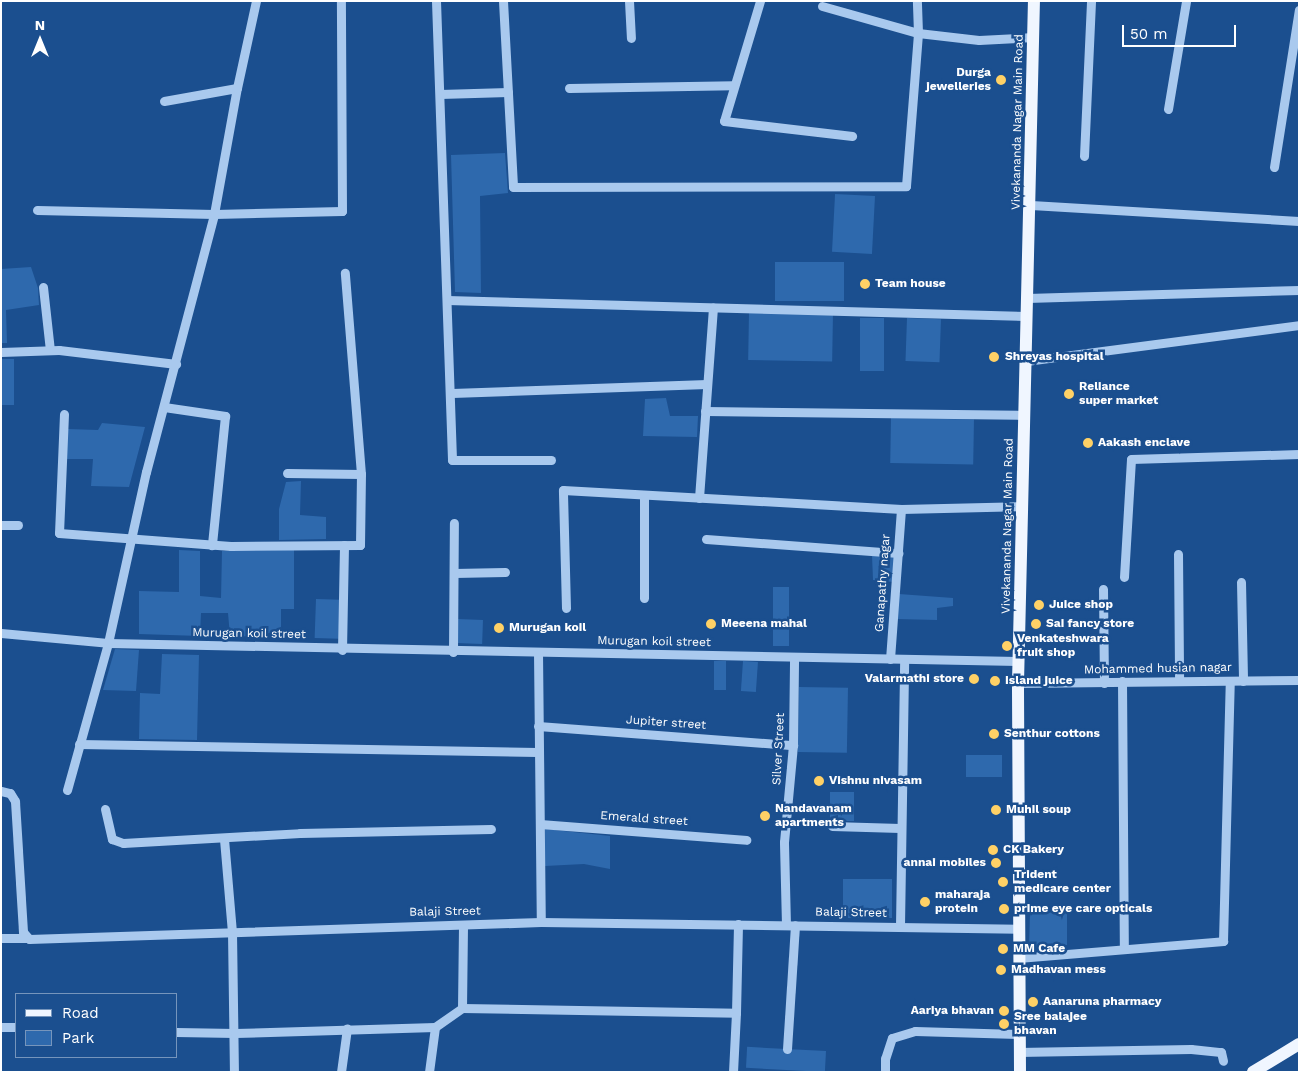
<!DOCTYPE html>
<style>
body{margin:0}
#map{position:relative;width:1300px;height:1073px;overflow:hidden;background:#1b4f8f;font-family:"Work Sans",sans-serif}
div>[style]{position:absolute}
.green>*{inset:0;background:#2e69ad;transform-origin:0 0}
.minor>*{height:9px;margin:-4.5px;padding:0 4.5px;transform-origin:4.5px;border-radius:4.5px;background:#a9c9ee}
.major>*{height:12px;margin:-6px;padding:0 6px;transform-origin:6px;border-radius:6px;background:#f0f6ff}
.dots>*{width:14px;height:14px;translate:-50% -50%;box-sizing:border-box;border:2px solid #1b4f8f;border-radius:50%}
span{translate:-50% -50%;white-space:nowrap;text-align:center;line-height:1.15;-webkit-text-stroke:5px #1b4f8f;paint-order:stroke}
.poi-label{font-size:12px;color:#fff;font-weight:700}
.right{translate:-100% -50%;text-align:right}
.left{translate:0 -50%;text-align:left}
.street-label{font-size:12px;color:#fff}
.frame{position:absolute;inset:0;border:2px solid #fff;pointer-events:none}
.legend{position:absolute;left:15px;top:993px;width:162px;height:65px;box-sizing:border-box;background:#1b4f8f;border:1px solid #7695bc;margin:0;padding:6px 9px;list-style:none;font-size:15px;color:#fff}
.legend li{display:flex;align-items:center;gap:10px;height:25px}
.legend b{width:25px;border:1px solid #7695bc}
.north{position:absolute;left:15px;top:15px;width:50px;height:50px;-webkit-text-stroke:4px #1b4f8f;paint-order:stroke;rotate:0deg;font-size:14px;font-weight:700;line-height:20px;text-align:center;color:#fff}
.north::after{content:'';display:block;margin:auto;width:18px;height:22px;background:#fff;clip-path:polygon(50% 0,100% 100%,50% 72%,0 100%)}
.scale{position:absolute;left:1122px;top:25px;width:114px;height:22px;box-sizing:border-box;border:2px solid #fff;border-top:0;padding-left:6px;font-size:15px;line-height:18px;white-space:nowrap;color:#fff;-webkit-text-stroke:4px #1b4f8f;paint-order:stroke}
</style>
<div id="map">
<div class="green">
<div style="clip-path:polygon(505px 153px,508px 193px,480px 196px,481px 293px,455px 292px,451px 155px)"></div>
<div style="left:875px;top:196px;width:58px;height:40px;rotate:93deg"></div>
<div style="left:775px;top:262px;width:69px;height:39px"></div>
<div style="clip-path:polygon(31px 267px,38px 288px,39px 305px,6px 310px,7px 343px,1px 343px,1px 269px)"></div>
<div style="left:749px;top:312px;width:84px;height:48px;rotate:1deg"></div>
<div style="left:860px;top:318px;width:24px;height:53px"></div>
<div style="left:907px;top:318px;width:34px;height:43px;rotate:2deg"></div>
<div style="left:1px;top:359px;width:13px;height:46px"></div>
<div style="clip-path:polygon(666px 398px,670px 416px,698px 416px,697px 437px,643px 436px,645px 399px)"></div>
<div style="left:891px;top:418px;width:83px;height:45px;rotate:1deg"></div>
<div style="clip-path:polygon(102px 423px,145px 427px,129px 487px,91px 486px,93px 459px,66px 459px,67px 429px,98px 430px)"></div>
<div style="clip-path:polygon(301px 481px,300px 515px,326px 517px,326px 539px,279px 540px,279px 509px,286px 482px)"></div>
<div style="clip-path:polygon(179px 550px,200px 551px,200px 596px,221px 598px,222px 551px,294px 550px,294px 609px,281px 609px,281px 637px,230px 636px,228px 613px,201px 613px,200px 636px,139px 634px,139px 591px,179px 592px)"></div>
<div style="clip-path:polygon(872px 555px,896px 555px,894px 582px,873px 580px)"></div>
<div style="left:773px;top:587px;width:16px;height:59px"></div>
<div style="clip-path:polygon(899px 594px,953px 598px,953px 606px,937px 608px,937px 620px,897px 619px)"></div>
<div style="left:316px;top:599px;width:24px;height:39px;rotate:2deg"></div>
<div style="left:457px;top:619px;width:26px;height:24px;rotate:2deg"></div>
<div style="clip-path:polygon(115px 649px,139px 650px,136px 691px,103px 690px)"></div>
<div style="clip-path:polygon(162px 654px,199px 655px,197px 740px,139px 739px,140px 693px,160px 694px)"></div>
<div style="left:714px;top:661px;width:12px;height:29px"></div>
<div style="left:743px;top:661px;width:15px;height:30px;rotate:4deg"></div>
<div style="left:799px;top:687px;width:49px;height:65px;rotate:1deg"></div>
<div style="left:966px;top:755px;width:36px;height:22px"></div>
<div style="left:830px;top:792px;width:24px;height:29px"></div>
<div style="clip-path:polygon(545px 829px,610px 836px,610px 869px,584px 864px,545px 866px)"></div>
<div style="left:843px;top:879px;width:49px;height:39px"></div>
<div style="clip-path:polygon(1067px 912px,1067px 945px,1029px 949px,1030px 913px)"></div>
<div style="left:826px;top:1051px;width:21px;height:79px;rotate:93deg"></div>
</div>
<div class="minor">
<div style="left:436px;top:1px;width:459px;rotate:88deg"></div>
<div style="left:452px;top:460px;width:99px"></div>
<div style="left:503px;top:1px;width:186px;rotate:86.9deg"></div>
<div style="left:513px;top:187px;width:393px;rotate:-0.1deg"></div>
<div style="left:906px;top:186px;width:153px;rotate:-85.5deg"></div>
<div style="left:918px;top:33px;width:61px;rotate:6.5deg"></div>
<div style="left:979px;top:40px;width:55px;rotate:-3.1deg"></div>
<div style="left:629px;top:1px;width:37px;rotate:87deg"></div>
<div style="left:760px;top:1px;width:125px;rotate:106.7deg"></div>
<div style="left:724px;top:121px;width:129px;rotate:6.7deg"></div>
<div style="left:822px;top:6px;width:100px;rotate:15.7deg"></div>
<div style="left:918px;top:33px;width:32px;rotate:-92deg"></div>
<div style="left:569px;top:88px;width:164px;rotate:-1deg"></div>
<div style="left:440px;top:94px;width:68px;rotate:-1.7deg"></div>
<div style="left:164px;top:101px;width:74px;rotate:-10.1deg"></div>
<div style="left:1168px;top:109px;width:109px;rotate:-80.5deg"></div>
<div style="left:1084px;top:156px;width:155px;rotate:-87.4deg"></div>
<div style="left:1274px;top:167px;width:159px;rotate:-81deg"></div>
<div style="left:1031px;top:205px;width:268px;rotate:3.4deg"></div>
<div style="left:37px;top:210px;width:177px;rotate:1.3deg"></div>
<div style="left:214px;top:214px;width:128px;rotate:-1.3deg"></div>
<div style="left:342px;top:211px;width:210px;rotate:-90.3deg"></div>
<div style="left:43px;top:287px;width:63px;rotate:83.7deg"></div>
<div style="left:1027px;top:298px;width:272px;rotate:-1.7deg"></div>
<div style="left:447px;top:300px;width:580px;rotate:1.58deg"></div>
<div style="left:1px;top:352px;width:58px;rotate:-2deg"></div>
<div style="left:59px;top:350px;width:118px;rotate:6.8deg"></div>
<div style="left:1026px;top:361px;width:275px;rotate:-7.5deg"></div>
<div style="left:452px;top:393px;width:255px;rotate:-2deg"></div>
<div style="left:164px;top:407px;width:62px;rotate:8.4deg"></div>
<div style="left:225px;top:416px;width:130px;rotate:95.8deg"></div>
<div style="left:705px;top:411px;width:320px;rotate:0.7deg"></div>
<div style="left:64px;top:414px;width:119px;rotate:92.4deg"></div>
<div style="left:59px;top:533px;width:172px;rotate:4.3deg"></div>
<div style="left:231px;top:546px;width:129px;rotate:-0.4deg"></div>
<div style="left:360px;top:545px;width:71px;rotate:-89.2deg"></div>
<div style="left:361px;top:474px;width:202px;rotate:-94.6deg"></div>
<div style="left:287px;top:473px;width:74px;rotate:0.8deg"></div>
<div style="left:644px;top:496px;width:102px;rotate:90deg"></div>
<div style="left:699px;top:498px;width:191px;rotate:-85.8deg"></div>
<div style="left:1px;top:525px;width:17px"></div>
<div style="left:706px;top:539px;width:193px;rotate:4.2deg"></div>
<div style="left:1178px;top:554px;width:127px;rotate:89.5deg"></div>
<div style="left:454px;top:573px;width:51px;rotate:-1.1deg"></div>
<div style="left:1124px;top:577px;width:118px;rotate:-86.6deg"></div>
<div style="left:1131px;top:459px;width:168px;rotate:-1.7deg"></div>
<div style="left:1241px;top:582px;width:99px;rotate:88.8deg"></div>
<div style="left:1103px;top:589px;width:94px;rotate:89.4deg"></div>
<div style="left:566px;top:608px;width:118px;rotate:-91.5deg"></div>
<div style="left:563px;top:490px;width:339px;rotate:3.2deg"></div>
<div style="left:901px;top:509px;width:122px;rotate:-1.4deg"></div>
<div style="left:1px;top:633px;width:107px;rotate:5.3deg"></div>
<div style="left:108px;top:643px;width:175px;rotate:-77.5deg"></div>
<div style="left:146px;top:472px;width:267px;rotate:-75.2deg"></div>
<div style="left:214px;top:214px;width:128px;rotate:-79.7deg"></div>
<div style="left:237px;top:88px;width:89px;rotate:-77.7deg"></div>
<div style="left:342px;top:650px;width:105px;rotate:-88.9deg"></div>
<div style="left:453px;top:652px;width:129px;rotate:-89.6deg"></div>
<div style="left:538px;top:652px;width:270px;rotate:89.4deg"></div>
<div style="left:890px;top:659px;width:150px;rotate:-85.8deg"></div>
<div style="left:1122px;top:681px;width:268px;rotate:89.6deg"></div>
<div style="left:1018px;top:683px;width:281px;rotate:-0.6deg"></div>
<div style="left:538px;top:726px;width:256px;rotate:4.3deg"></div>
<div style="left:79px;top:744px;width:458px;rotate:1deg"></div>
<div style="left:67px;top:790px;width:153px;rotate:-74.4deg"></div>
<div style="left:108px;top:643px;width:911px;rotate:1.13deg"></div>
<div style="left:1px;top:791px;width:9px;rotate:13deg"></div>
<div style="left:10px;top:793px;width:9px;rotate:58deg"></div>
<div style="left:15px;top:801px;width:131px;rotate:86.5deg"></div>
<div style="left:23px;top:932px;width:9px;rotate:49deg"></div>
<div style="left:29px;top:939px;width:512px;rotate:-1.9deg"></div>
<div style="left:541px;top:922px;width:477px;rotate:0.8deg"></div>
<div style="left:105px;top:809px;width:31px;rotate:77deg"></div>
<div style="left:112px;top:839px;width:12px;rotate:20deg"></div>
<div style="left:123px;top:843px;width:177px;rotate:-3.2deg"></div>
<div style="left:300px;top:833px;width:191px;rotate:-1.2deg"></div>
<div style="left:540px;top:824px;width:207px;rotate:4.4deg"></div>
<div style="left:832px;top:826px;width:68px;rotate:1.7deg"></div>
<div style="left:224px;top:839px;width:93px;rotate:85.1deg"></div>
<div style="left:232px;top:932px;width:140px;rotate:89.2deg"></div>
<div style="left:786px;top:925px;width:83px;rotate:-91.4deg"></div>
<div style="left:784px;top:842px;width:97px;rotate:-84.7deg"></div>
<div style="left:793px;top:745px;width:88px;rotate:-89.3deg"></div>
<div style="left:900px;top:926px;width:267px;rotate:-89.1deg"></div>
<div style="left:1px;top:938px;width:25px"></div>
<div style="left:1018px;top:958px;width:206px;rotate:-4.7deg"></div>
<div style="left:1223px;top:941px;width:260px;rotate:-88.5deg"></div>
<div style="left:462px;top:1008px;width:83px;rotate:-89.3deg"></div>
<div style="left:1px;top:1027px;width:15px"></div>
<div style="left:176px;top:1032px;width:59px;rotate:1deg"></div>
<div style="left:235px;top:1033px;width:200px;rotate:-1.7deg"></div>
<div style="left:435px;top:1027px;width:33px;rotate:-35deg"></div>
<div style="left:462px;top:1008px;width:274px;rotate:1deg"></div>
<div style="left:736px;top:1013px;width:89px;rotate:-88.7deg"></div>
<div style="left:787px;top:1049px;width:124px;rotate:-86.3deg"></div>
<div style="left:1018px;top:1052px;width:173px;rotate:-1deg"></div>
<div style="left:1191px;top:1049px;width:30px;rotate:6deg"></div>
<div style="left:1221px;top:1052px;width:9px;rotate:77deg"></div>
<div style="left:341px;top:1072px;width:44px;rotate:-82.2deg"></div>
<div style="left:429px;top:1072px;width:45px;rotate:-82.4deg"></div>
<div style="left:733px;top:1072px;width:59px;rotate:-87.1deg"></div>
<div style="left:885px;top:1072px;width:13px;rotate:-90deg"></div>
<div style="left:885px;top:1059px;width:22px;rotate:-72deg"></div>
<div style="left:892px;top:1038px;width:24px;rotate:-17deg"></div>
<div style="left:915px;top:1031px;width:103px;rotate:1.7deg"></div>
</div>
<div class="major">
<div style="left:1020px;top:1072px;width:389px;rotate:-90.3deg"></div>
<div style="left:1018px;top:683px;width:682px;rotate:-88.66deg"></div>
<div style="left:1253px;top:1072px;width:54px;rotate:-31.3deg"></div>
</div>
<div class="dots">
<div style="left:1001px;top:80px;background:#ffd166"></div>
<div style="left:865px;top:284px;background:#ffd166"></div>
<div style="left:994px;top:357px;background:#ffd166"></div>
<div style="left:1069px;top:394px;background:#ffd166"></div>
<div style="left:1088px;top:443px;background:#ffd166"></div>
<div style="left:1039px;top:605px;background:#ffd166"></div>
<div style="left:711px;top:624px;background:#ffd166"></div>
<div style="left:1036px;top:624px;background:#ffd166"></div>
<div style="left:499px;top:628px;background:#ffd166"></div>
<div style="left:1007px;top:646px;background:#ffd166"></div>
<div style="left:974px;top:679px;background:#ffd166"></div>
<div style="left:995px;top:681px;background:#ffd166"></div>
<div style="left:994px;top:734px;background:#ffd166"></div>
<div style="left:819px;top:781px;background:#ffd166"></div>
<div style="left:996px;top:810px;background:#ffd166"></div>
<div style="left:765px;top:816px;background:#ffd166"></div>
<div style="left:993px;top:850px;background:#ffd166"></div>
<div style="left:996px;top:863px;background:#ffd166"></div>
<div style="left:1003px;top:882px;background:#ffd166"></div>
<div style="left:925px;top:902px;background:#ffd166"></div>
<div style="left:1004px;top:909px;background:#ffd166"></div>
<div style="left:1003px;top:949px;background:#ffd166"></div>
<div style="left:1001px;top:970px;background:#ffd166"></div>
<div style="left:1033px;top:1002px;background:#ffd166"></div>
<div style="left:1004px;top:1011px;background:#ffd166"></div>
<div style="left:1004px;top:1024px;background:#ffd166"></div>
</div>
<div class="poi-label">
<span class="right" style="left:991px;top:80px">Durga<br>jewelleries</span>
<span class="left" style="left:875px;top:284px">Team house</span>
<span class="left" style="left:1005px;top:357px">Shreyas hospital</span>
<span class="left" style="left:1079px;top:394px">Reliance<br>super market</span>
<span class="left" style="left:1098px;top:443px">Aakash enclave</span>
<span class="left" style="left:1049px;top:605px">Juice shop</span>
<span class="left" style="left:721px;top:624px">Meeena mahal</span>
<span class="left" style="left:1046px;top:624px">Sai fancy store</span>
<span class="left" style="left:509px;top:628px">Murugan koil</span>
<span class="left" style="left:1017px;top:646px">Venkateshwara<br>fruit shop</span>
<span class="right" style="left:964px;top:679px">Valarmathi store</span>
<span class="left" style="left:1005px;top:681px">Island juice</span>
<span class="left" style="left:1004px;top:734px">Senthur cottons</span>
<span class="left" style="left:829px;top:781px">Vishnu nivasam</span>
<span class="left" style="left:775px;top:816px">Nandavanam<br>apartments</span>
<span class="left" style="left:1006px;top:810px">Muhil soup</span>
<span class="left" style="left:1003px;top:850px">CK Bakery</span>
<span class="right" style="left:986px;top:863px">annai mobiles</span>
<span class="left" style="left:1014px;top:882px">Trident<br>medicare center</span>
<span class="left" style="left:935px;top:902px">maharaja<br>protein</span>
<span class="left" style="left:1014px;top:909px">prime eye care opticals</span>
<span class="left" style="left:1013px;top:949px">MM Cafe</span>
<span class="left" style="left:1011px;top:970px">Madhavan mess</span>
<span class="left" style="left:1043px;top:1002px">Aanaruna pharmacy</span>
<span class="right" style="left:994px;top:1011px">Aariya bhavan</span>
<span class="left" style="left:1014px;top:1024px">Sree balajee<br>bhavan</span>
</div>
<div class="street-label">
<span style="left:1018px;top:122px;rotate:-89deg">Vivekananda Nagar Main Road</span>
<span style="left:1008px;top:526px;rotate:-89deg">Vivekananda Nagar Main Road</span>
<span style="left:883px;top:583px;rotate:-86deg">Ganapathy nagar</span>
<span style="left:249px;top:634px;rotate:1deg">Murugan koil street</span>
<span style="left:654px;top:642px;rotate:1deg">Murugan koil street</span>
<span style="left:1158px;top:669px;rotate:-1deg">Mohammed husian nagar</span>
<span style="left:666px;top:723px;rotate:4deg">Jupiter street</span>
<span style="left:779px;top:749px;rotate:-87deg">Silver Street</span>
<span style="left:644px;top:819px;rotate:4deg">Emerald street</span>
<span style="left:445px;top:912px;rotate:-1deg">Balaji Street</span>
<span style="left:851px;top:913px;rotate:1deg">Balaji Street</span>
</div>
<div class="frame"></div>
<ul class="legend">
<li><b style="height:6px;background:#f0f6ff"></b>Road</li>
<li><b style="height:14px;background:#2e69ad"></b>Park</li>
</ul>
<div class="north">N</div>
<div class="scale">50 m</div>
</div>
